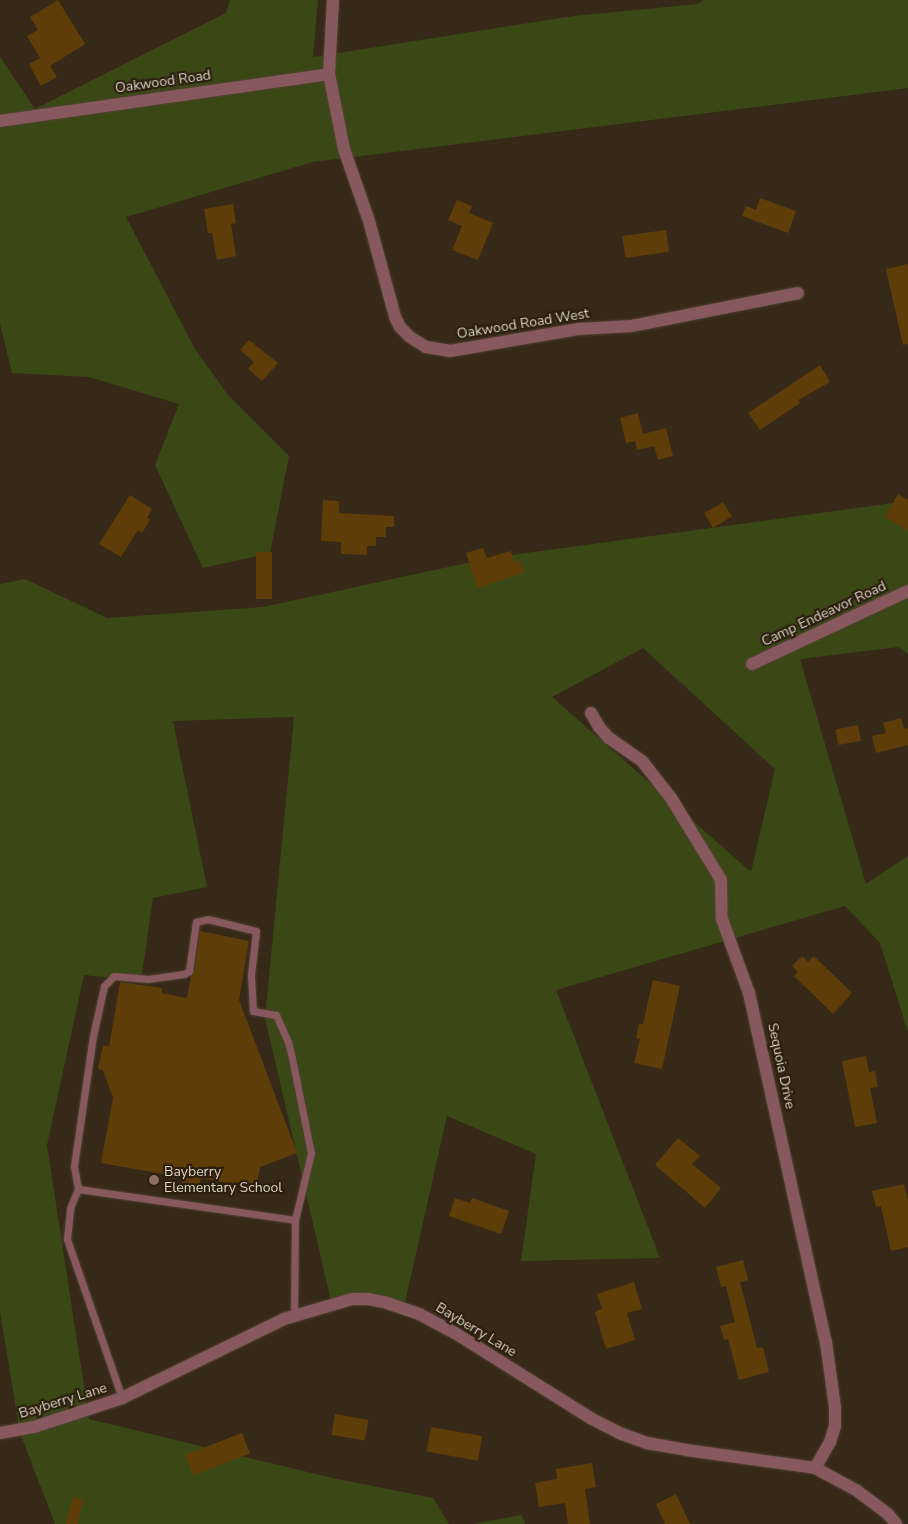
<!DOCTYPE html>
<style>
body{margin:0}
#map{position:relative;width:908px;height:1524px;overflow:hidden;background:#372918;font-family:"Nunito Sans",sans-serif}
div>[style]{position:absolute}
.green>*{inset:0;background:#3a4815}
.building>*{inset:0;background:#5f3d09;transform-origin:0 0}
.roads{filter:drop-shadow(0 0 1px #514434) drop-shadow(0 0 1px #514434)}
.service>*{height:7px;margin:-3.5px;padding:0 3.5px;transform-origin:3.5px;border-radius:3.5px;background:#87585d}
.minor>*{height:12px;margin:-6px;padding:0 6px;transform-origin:6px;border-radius:6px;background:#87585d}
.dots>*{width:14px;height:14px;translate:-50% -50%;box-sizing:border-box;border:2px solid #2c1f0e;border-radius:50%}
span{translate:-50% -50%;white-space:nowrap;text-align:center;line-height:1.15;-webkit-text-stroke:4.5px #2c1f0e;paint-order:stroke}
.street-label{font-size:14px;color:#dcd2c8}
.poi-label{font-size:14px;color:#dcd2c8}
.left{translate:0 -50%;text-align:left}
</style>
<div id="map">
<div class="green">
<div style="clip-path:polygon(230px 0,318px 0,313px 57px,574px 16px,698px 4px,703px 0,908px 0,908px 88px,313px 162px,126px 217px,195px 349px,228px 395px,289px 456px,270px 553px,203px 568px,155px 465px,179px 404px,89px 377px,12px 373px,0 324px,0 57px,35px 109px,226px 13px)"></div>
<div style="clip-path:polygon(evenodd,908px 501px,908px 654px,898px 647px,800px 659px,866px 884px,908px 856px,908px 1032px,880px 943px,845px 906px,556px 990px,660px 1258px,521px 1261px,536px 1154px,447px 1116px,404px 1307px,332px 1305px,265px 1018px,294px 717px,173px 721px,207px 887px,153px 898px,141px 981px,84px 975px,47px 1145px,89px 1419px,332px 1478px,433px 1498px,449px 1524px,55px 1524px,20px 1433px,0 1312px,0 584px,25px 579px,107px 618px,263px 607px,490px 558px,908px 501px,643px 648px,775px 769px,751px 872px,552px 697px,643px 648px)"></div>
<div style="clip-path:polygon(522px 1515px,525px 1524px,473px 1524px)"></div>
</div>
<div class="building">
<div style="clip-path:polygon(58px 0,85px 44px,50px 66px,57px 77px,41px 86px,29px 64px,40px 58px,27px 36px,38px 30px,30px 17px)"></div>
<div style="clip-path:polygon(760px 198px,796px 211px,788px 233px,742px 216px,746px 206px,756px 210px)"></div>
<div style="clip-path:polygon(457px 200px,472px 206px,469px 213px,493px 223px,478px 260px,452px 250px,462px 226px,448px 220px)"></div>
<div style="clip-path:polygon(233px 204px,236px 223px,231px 224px,236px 256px,217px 260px,212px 233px,208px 233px,204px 209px)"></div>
<div style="left:666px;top:230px;width:22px;height:44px;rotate:82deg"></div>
<div style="clip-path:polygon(908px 264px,908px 344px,903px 345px,886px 269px)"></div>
<div style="clip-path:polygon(249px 340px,278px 363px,262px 381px,248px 369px,254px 362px,240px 350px)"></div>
<div style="clip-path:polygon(820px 365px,830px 382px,798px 400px,800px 403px,760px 430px,748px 413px)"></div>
<div style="clip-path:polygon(638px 413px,643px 434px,666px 428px,673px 456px,658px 460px,654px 446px,637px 450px,635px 441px,626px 443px,620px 418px)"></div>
<div style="clip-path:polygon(898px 494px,908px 500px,908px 531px,885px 517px)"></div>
<div style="clip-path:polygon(130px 495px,152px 509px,147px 518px,150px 520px,142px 533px,138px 530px,121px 557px,99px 544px)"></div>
<div style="clip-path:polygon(323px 500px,339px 501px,339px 513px,394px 516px,394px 527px,386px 527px,386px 537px,376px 537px,376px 546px,367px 546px,367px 555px,341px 554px,341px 542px,321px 541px)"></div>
<div style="left:723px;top:502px;width:17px;height:22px;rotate:59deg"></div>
<div style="clip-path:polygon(483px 548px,487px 558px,511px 551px,514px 562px,520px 560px,524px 573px,477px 588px,466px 553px)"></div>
<div style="left:256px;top:552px;width:16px;height:47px"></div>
<div style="clip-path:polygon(901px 718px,904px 729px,908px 728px,908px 745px,876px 753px,872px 736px,886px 733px,883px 723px)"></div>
<div style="left:858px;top:725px;width:16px;height:23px;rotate:79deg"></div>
<div style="clip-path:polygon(200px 931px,249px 941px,239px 1000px,297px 1153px,260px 1167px,256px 1188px,201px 1178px,198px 1189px,183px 1187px,180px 1177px,101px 1163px,113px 1098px,103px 1070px,98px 1069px,103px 1045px,109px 1047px,120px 982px,162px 988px,162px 993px,187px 998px,191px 976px,194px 972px)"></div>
<div style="clip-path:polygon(802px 956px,808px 962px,814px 956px,852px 993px,833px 1014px,794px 976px,798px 972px,792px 966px)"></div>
<div style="clip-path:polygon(653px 980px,680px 986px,662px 1069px,634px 1063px,640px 1039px,636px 1038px,639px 1024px,643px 1024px)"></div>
<div style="clip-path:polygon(866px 1056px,869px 1072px,875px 1071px,878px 1087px,870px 1088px,877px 1123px,855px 1127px,842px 1061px)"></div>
<div style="clip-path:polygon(678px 1138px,700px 1156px,692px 1164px,721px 1188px,705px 1208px,655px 1165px)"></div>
<div style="clip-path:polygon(904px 1184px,908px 1201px,908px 1247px,891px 1251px,881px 1206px,876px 1207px,872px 1191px)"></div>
<div style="clip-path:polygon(455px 1198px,470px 1203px,472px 1198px,509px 1211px,501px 1234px,449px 1216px)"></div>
<div style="clip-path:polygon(743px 1260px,748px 1280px,740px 1282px,757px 1348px,763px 1347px,769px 1372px,739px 1380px,728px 1339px,724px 1340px,720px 1326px,735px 1322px,726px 1286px,721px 1287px,716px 1267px)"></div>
<div style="clip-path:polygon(634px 1282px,642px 1309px,627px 1313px,635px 1340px,606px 1349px,595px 1312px,602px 1309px,597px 1294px)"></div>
<div style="left:335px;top:1414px;width:34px;height:21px;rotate:10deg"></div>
<div style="left:431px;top:1427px;width:52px;height:25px;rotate:10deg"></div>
<div style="left:242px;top:1433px;width:22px;height:61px;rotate:69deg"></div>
<div style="clip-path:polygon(592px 1463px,596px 1487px,585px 1489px,590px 1524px,568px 1524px,565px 1503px,539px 1507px,535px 1483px,557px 1479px,556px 1469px)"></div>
<div style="clip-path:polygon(676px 1494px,690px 1524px,665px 1524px,656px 1504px)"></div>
<div style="left:73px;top:1497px;width:11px;height:28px;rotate:15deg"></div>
</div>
<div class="roads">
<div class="service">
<div style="left:78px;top:1189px;width:219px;rotate:8.1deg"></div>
<div style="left:122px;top:1398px;width:168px;rotate:-109.1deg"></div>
<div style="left:67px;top:1239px;width:31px;rotate:-84deg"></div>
<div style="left:70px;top:1208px;width:21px;rotate:-67deg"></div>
<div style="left:78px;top:1189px;width:23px;rotate:-100deg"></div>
<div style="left:74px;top:1166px;width:131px;rotate:-81.7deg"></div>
<div style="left:93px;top:1036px;width:51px;rotate:-77.6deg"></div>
<div style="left:104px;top:986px;width:14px;rotate:-45deg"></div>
<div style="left:114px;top:976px;width:34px;rotate:5deg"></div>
<div style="left:148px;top:979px;width:36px;rotate:-8deg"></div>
<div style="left:184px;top:974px;width:6px;rotate:-31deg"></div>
<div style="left:189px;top:971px;width:49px;rotate:-81.9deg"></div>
<div style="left:196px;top:922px;width:12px;rotate:-14deg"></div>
<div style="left:208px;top:919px;width:49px;rotate:14deg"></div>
<div style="left:256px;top:931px;width:44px;rotate:96.5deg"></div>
<div style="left:251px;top:975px;width:36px;rotate:87deg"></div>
<div style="left:253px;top:1011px;width:23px;rotate:10deg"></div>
<div style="left:276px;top:1015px;width:30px;rotate:66deg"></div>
<div style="left:288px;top:1042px;width:16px;rotate:76deg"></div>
<div style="left:292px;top:1058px;width:97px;rotate:78.7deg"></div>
<div style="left:311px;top:1153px;width:69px;rotate:103.4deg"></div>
<div style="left:295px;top:1220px;width:97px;rotate:90.6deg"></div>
</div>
<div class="minor">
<div style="left:333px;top:0;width:74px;rotate:93.1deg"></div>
<div style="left:329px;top:74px;width:76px;rotate:78.7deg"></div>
<div style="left:344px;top:149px;width:76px;rotate:70.9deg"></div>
<div style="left:369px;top:221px;width:99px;rotate:74.8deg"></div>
<div style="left:395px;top:317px;width:11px;rotate:63deg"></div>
<div style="left:400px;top:327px;width:14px;rotate:45deg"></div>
<div style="left:410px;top:337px;width:19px;rotate:32deg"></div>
<div style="left:426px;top:347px;width:24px;rotate:9deg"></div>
<div style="left:450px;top:351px;width:131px;rotate:-9.7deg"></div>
<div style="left:579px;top:329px;width:53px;rotate:-3.2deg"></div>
<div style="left:632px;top:326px;width:169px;rotate:-11.2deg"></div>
<div style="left:0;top:121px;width:332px;rotate:-8.1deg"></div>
<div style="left:752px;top:664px;width:172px;rotate:-25.1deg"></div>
<div style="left:591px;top:713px;width:16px;rotate:60deg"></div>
<div style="left:599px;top:727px;width:15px;rotate:48deg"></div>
<div style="left:609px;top:738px;width:40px;rotate:34.9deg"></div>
<div style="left:642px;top:761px;width:47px;rotate:51.9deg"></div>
<div style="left:671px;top:798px;width:96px;rotate:58.6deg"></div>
<div style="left:721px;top:880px;width:39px;rotate:89deg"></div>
<div style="left:722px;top:919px;width:79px;rotate:70deg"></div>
<div style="left:749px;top:993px;width:357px;rotate:77.6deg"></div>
<div style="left:826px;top:1342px;width:67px;rotate:82.2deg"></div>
<div style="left:835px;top:1408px;width:18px;rotate:90deg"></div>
<div style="left:835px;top:1426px;width:17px;rotate:107deg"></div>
<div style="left:830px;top:1442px;width:30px;rotate:120deg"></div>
<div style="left:0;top:1433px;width:35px;rotate:-10deg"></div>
<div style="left:34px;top:1427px;width:93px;rotate:-18.2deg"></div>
<div style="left:122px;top:1398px;width:180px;rotate:-26deg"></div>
<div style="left:284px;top:1319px;width:71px;rotate:-16.4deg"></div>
<div style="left:352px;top:1299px;width:16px"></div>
<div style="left:368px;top:1299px;width:16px;rotate:11deg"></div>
<div style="left:384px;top:1302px;width:39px;rotate:19deg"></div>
<div style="left:421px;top:1315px;width:38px;rotate:28deg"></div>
<div style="left:455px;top:1333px;width:162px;rotate:32.1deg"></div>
<div style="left:592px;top:1419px;width:34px;rotate:27deg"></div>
<div style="left:622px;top:1434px;width:27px;rotate:20deg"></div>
<div style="left:647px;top:1443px;width:40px;rotate:10deg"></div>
<div style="left:686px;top:1450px;width:130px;rotate:7.9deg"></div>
<div style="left:815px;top:1468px;width:47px;rotate:28.2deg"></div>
<div style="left:856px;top:1490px;width:40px;rotate:37deg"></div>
<div style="left:888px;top:1514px;width:13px;rotate:51deg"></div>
</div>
</div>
<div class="dots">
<div style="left:154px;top:1180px;background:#8d6e63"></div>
</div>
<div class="street-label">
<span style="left:163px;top:82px;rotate:-8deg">Oakwood Road</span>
<span style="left:523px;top:324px;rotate:-9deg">Oakwood Road West</span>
<span style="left:824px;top:614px;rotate:-25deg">Camp Endeavor Road</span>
<span style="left:781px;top:1066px;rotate:78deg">Sequoia Drive</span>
<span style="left:476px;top:1330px;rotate:31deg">Bayberry Lane</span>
<span style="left:63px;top:1401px;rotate:-17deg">Bayberry Lane</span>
</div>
<div class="poi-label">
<span class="left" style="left:164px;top:1180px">Bayberry<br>Elementary School</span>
</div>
</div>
